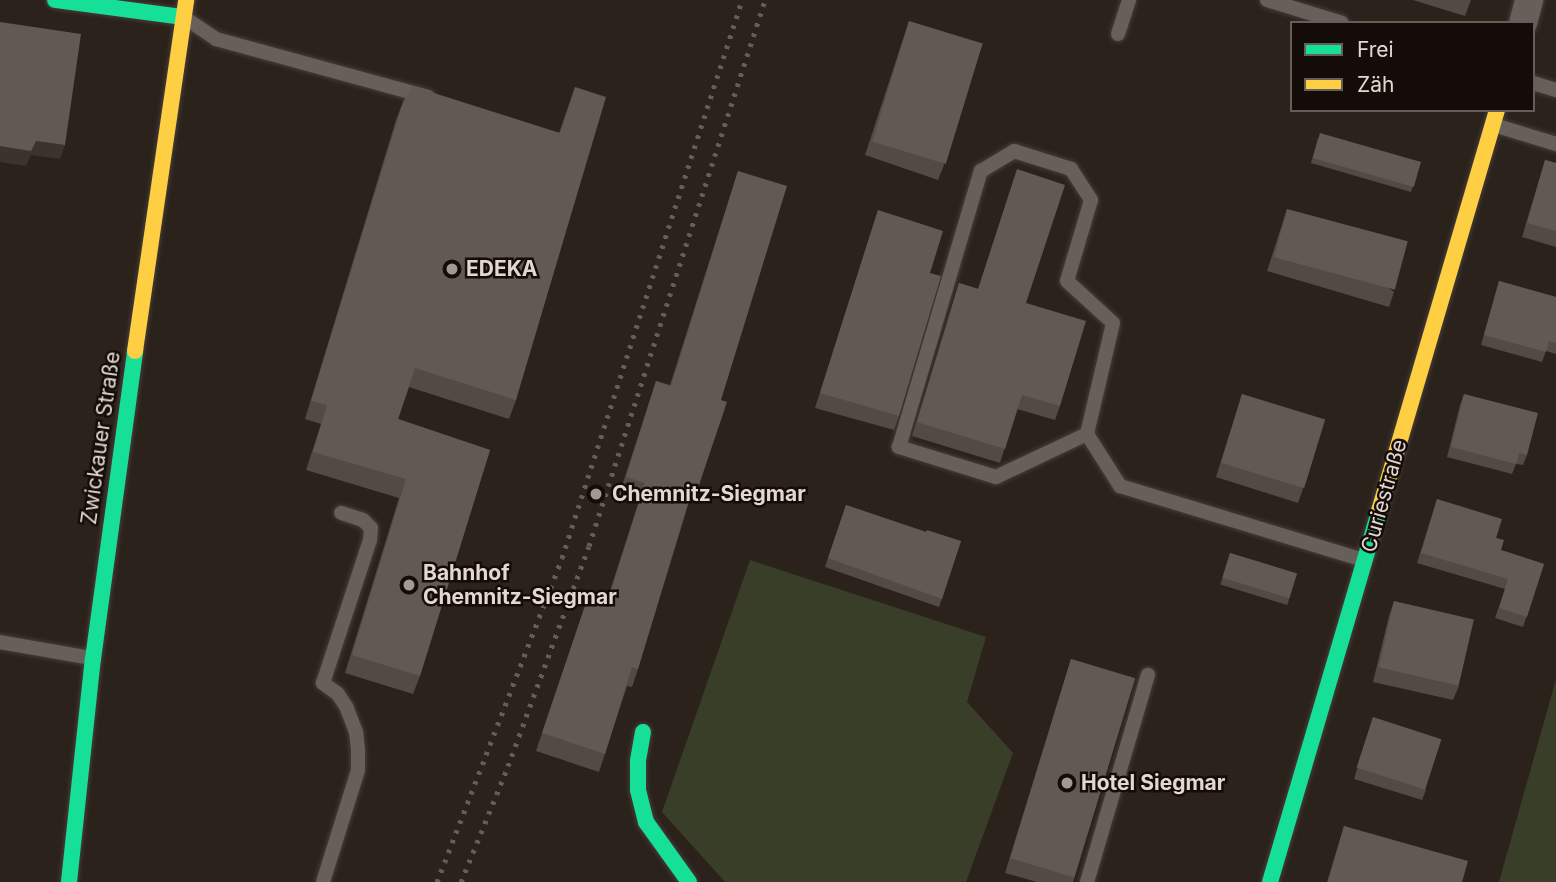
<!DOCTYPE html>
<meta charset="utf-8">
<style>
body{margin:0}
#map{position:relative;width:1556px;height:882px;overflow:hidden;background:#2c221c;font-family:Inter,sans-serif}
div>[style]{position:absolute}
.green>*{inset:0;background:#383e27}
.roads{filter:drop-shadow(0 0 2px #463d38) drop-shadow(0 0 2px #463d38)}
.lane>*{height:14px;margin:-7px;padding:0 7px;transform-origin:7px;border-radius:7px;background:#675f5a}
.street>*{height:28px;margin:-14px;padding:0 14px;transform-origin:14px;border-radius:14px;background:#675f5a}
.fast>*{height:16px;margin:-8px;padding:0 8px;transform-origin:8px;border-radius:8px;background:#16e098}
.slow>*{height:16px;margin:-8px;padding:0 8px;transform-origin:8px;border-radius:8px;background:#ffcf43}
.rail>*{height:5px;margin-top:-2.5px;transform-origin:0;background:repeating-linear-gradient(90deg,#645e58 0 3.5px,transparent 0 10.5px)}
.wall>*{inset:0;background:#524a44;transform-origin:0 0}
.shaded-wall>*{inset:0;background:#3c332e}
.building>*{inset:0;background:#625954;transform-origin:0 0}
.dots>*{width:19px;height:19px;translate:-50% -50%;box-sizing:border-box;border:4px solid #140c08;border-radius:50%}
span{translate:-50% -50%;white-space:nowrap;text-align:center;line-height:1.15;-webkit-text-stroke:5px #140c08;paint-order:stroke}
.poi-label{font-size:21px;color:#e4d7d0;font-weight:700}
.left{translate:0 -50%;text-align:left}
.street-label{font-size:21px;color:#e4d7d0}
.legend{position:absolute;left:1290px;top:21px;width:245px;height:91px;box-sizing:border-box;background:#140c08;border:2px solid #675d58;margin:0;padding:9px 12px;list-style:none;font-size:21px;color:#e4d7d0}
.legend li{display:flex;align-items:center;gap:14px;height:35px}
.legend b{width:35px;border:2px solid #675d58}
</style>
<div id="map">
<div class="green">
<div style="clip-path:polygon(750px 560px,986px 637px,967px 702px,1013px 753px,966px 882px,725px 882px,662px 812px)"></div>
<div style="clip-path:polygon(1556px 679px,1556px 882px,1499px 882px)"></div>
</div>
<div class="roads">
<div class="lane">
<div style="left:1267px;top:0;width:78px;rotate:17deg"></div>
<div style="left:185px;top:18px;width:37px;rotate:34deg"></div>
<div style="left:216px;top:39px;width:220px;rotate:15.3deg"></div>
<div style="left:1118px;top:34px;width:36px;rotate:-72deg"></div>
<div style="left:1533px;top:83px;width:24px;rotate:17deg"></div>
<div style="left:1494px;top:125px;width:65px;rotate:17deg"></div>
<div style="left:1087px;top:434px;width:101px;rotate:154.7deg"></div>
<div style="left:996px;top:477px;width:102px;rotate:-162.8deg"></div>
<div style="left:899px;top:447px;width:288px;rotate:-73.5deg"></div>
<div style="left:981px;top:171px;width:39px;rotate:-31deg"></div>
<div style="left:1014px;top:151px;width:60px;rotate:17.5deg"></div>
<div style="left:1071px;top:169px;width:37px;rotate:57deg"></div>
<div style="left:1091px;top:200px;width:84px;rotate:106.5deg"></div>
<div style="left:1067px;top:281px;width:62px;rotate:42.4deg"></div>
<div style="left:1113px;top:323px;width:114px;rotate:103.2deg"></div>
<div style="left:1087px;top:434px;width:62px;rotate:57.6deg"></div>
<div style="left:1120px;top:486px;width:254px;rotate:16.9deg"></div>
<div style="left:0;top:642px;width:92px;rotate:10deg"></div>
<div style="left:323px;top:882px;width:117px;rotate:-72.6deg"></div>
<div style="left:358px;top:770px;width:20px;rotate:-90deg"></div>
<div style="left:358px;top:750px;width:18px;rotate:-96deg"></div>
<div style="left:356px;top:732px;width:26px;rotate:-111deg"></div>
<div style="left:347px;top:708px;width:17px;rotate:-123deg"></div>
<div style="left:338px;top:694px;width:19px;rotate:-144deg"></div>
<div style="left:323px;top:683px;width:151px;rotate:-71.8deg"></div>
<div style="left:370px;top:540px;width:12px;rotate:-85deg"></div>
<div style="left:371px;top:528px;width:11px;rotate:-135deg"></div>
<div style="left:363px;top:520px;width:23px;rotate:-162deg"></div>
<div style="left:1087px;top:882px;width:216px;rotate:-73.6deg"></div>
</div>
<div class="street">
<div style="left:1523px;top:23px;width:24px;rotate:-75deg"></div>
</div>
<div class="fast">
<div style="left:55px;top:0;width:129px;rotate:7.6deg"></div>
<div style="left:643px;top:732px;width:29px;rotate:100deg"></div>
<div style="left:638px;top:761px;width:29px;rotate:90deg"></div>
<div style="left:638px;top:790px;width:33px;rotate:76deg"></div>
<div style="left:646px;top:822px;width:74px;rotate:54.4deg"></div>
<div style="left:69px;top:882px;width:224px;rotate:-83.9deg"></div>
<div style="left:93px;top:659px;width:311px;rotate:-82.2deg"></div>
<div style="left:1270px;top:882px;width:387px;rotate:-73.6deg"></div>
</div>
<div class="slow">
<div style="left:135px;top:351px;width:355px;rotate:-81.7deg"></div>
<div style="left:1379px;top:511px;width:418px;rotate:-73.6deg"></div>
</div>
</div>
<div class="rail">
<div style="left:437px;top:882px;width:347px;rotate:-68.9deg"></div>
<div style="left:562px;top:558px;width:586px;rotate:-72.12deg"></div>
<div style="left:461px;top:882px;width:125px;rotate:-67.9deg"></div>
<div style="left:508px;top:766px;width:234px;rotate:-69.8deg"></div>
<div style="left:589px;top:546px;width:574px;rotate:-72.13deg"></div>
</div>
<div class="wall">
<div style="clip-path:polygon(1413px 0,1471px 0,1465px 16px)"></div>
<div style="clip-path:polygon(909px 21px,944px 165px,938px 180px,865px 155px)"></div>
<div style="clip-path:polygon(575px 87px,516px 400px,509px 419px,409px 387px,398px 419px,490px 450px,420px 676px,413px 694px,345px 673px,399px 498px,306px 470px,321px 424px,305px 419px,396px 120px,403px 102px,559px 133px)"></div>
<div style="clip-path:polygon(1318px 138px,1421px 162px,1411px 192px,1311px 163px)"></div>
<div style="clip-path:polygon(1545px 160px,1556px 163px,1556px 247px,1522px 237px)"></div>
<div style="clip-path:polygon(738px 171px,721px 400px,699px 485px,693px 503px,689px 502px,638px 669px,632px 687px,627px 686px,599px 772px,536px 751px,584px 609px,608px 597px,639px 501px,619px 495px,656px 381px,670px 385px)"></div>
<div style="clip-path:polygon(1287px 209px,1394px 292px,1389px 307px,1267px 271px)"></div>
<div style="clip-path:polygon(878px 210px,899px 416px,894px 430px,815px 408px)"></div>
<div style="clip-path:polygon(1499px 281px,1556px 297px,1556px 354px,1546px 351px,1542px 362px,1481px 345px)"></div>
<div style="clip-path:polygon(959px 283px,1026px 303px,1060px 406px,1055px 420px,1017px 409px,1000px 463px,912px 436px)"></div>
<div style="clip-path:polygon(1242px 394px,1303px 489px,1298px 503px,1216px 477px)"></div>
<div style="clip-path:polygon(1464px 394px,1527px 455px,1523px 465px,1516px 464px,1512px 474px,1447px 457px,1460px 405px)"></div>
<div style="clip-path:polygon(1437px 499px,1496px 538px,1501px 550px,1544px 564px,1523px 627px,1495px 618px,1505px 589px,1417px 563px)"></div>
<div style="clip-path:polygon(846px 505px,926px 532px,961px 541px,939px 607px,825px 567px)"></div>
<div style="left:1230px;top:553px;width:70px;height:33px;rotate:17deg"></div>
<div style="clip-path:polygon(1394px 601px,1459px 686px,1453px 700px,1373px 682px,1389px 616px)"></div>
<div style="clip-path:polygon(1071px 659px,1135px 678px,1073px 882px,1037px 882px,1005px 873px)"></div>
<div style="clip-path:polygon(1373px 717px,1426px 790px,1422px 800px,1354px 779px)"></div>
<div style="clip-path:polygon(1344px 826px,1462px 882px,1327px 882px)"></div>
</div>
<div class="shaded-wall">
<div style="clip-path:polygon(36px 141px,65px 145px,60px 159px,31px 155px,26px 166px,0 162px,0 146px)"></div>
</div>
<div class="building">
<div style="left:909px;top:21px;width:77px;height:126px;rotate:17deg"></div>
<div style="clip-path:polygon(0 22px,81px 34px,65px 145px,36px 141px,31px 151px,0 146px)"></div>
<div style="clip-path:polygon(412px 86px,560px 133px,575px 87px,606px 97px,516px 400px,415px 368px,398px 419px,490px 450px,420px 676px,352px 655px,406px 479px,313px 452px,327px 405px,311px 401px,403px 102px)"></div>
<div style="left:1320px;top:133px;width:105px;height:26px;rotate:16deg"></div>
<div style="clip-path:polygon(1545px 160px,1556px 163px,1556px 231px,1527px 223px)"></div>
<div style="clip-path:polygon(1017px 169px,1065px 185px,1026px 303px,1086px 321px,1060px 406px,1022px 395px,1005px 449px,917px 422px,959px 283px,978px 289px)"></div>
<div style="clip-path:polygon(738px 171px,787px 186px,721px 400px,727px 402px,699px 485px,694px 483px,638px 669px,632px 667px,605px 754px,542px 733px,590px 591px,609px 597px,645px 483px,626px 477px,656px 381px,671px 386px)"></div>
<div style="left:1287px;top:209px;width:125px;height:50px;rotate:15deg"></div>
<div style="clip-path:polygon(878px 210px,943px 231px,930px 273px,941px 276px,899px 416px,820px 393px)"></div>
<div style="clip-path:polygon(1499px 281px,1556px 297px,1556px 343px,1549px 341px,1546px 352px,1484px 335px)"></div>
<div style="left:1242px;top:394px;width:87px;height:72px;rotate:17deg"></div>
<div style="clip-path:polygon(1464px 394px,1538px 413px,1527px 455px,1519px 453px,1516px 464px,1451px 447px)"></div>
<div style="clip-path:polygon(1437px 499px,1502px 519px,1496px 538px,1504px 540px,1501px 550px,1544px 564px,1527px 617px,1499px 608px,1508px 579px,1421px 553px)"></div>
<div style="clip-path:polygon(846px 505px,926px 532px,927px 530px,961px 541px,942px 599px,828px 558px)"></div>
<div style="left:1230px;top:553px;width:70px;height:26px;rotate:17deg"></div>
<div style="left:1394px;top:601px;width:82px;height:68px;rotate:13deg"></div>
<div style="left:1071px;top:659px;width:67px;height:208px;rotate:17deg"></div>
<div style="left:1373px;top:717px;width:72px;height:53px;rotate:18deg"></div>
<div style="clip-path:polygon(1344px 826px,1468px 861px,1462px 882px,1328px 882px)"></div>
</div>
<div class="dots">
<div style="left:452px;top:269px;background:#a49891"></div>
<div style="left:596px;top:494px;background:#a49891"></div>
<div style="left:409px;top:585px;background:#a49891"></div>
<div style="left:1067px;top:783px;background:#a49891"></div>
</div>
<div class="poi-label">
<span class="left" style="left:466px;top:269px">EDEKA</span>
<span class="left" style="left:612px;top:494px">Chemnitz-Siegmar</span>
<span class="left" style="left:423px;top:585px">Bahnhof<br>Chemnitz-Siegmar</span>
<span class="left" style="left:1081px;top:783px">Hotel Siegmar</span>
</div>
<div class="street-label">
<span style="left:101px;top:438px;rotate:-82deg">Zwickauer Straße</span>
<span style="left:1384px;top:496px;rotate:-74deg">Curiestraße</span>
</div>
<ul class="legend">
<li><b style="height:9px;background:#16e098"></b>Frei</li>
<li><b style="height:9px;background:#ffcf43"></b>Zäh</li>
</ul>
</div>
